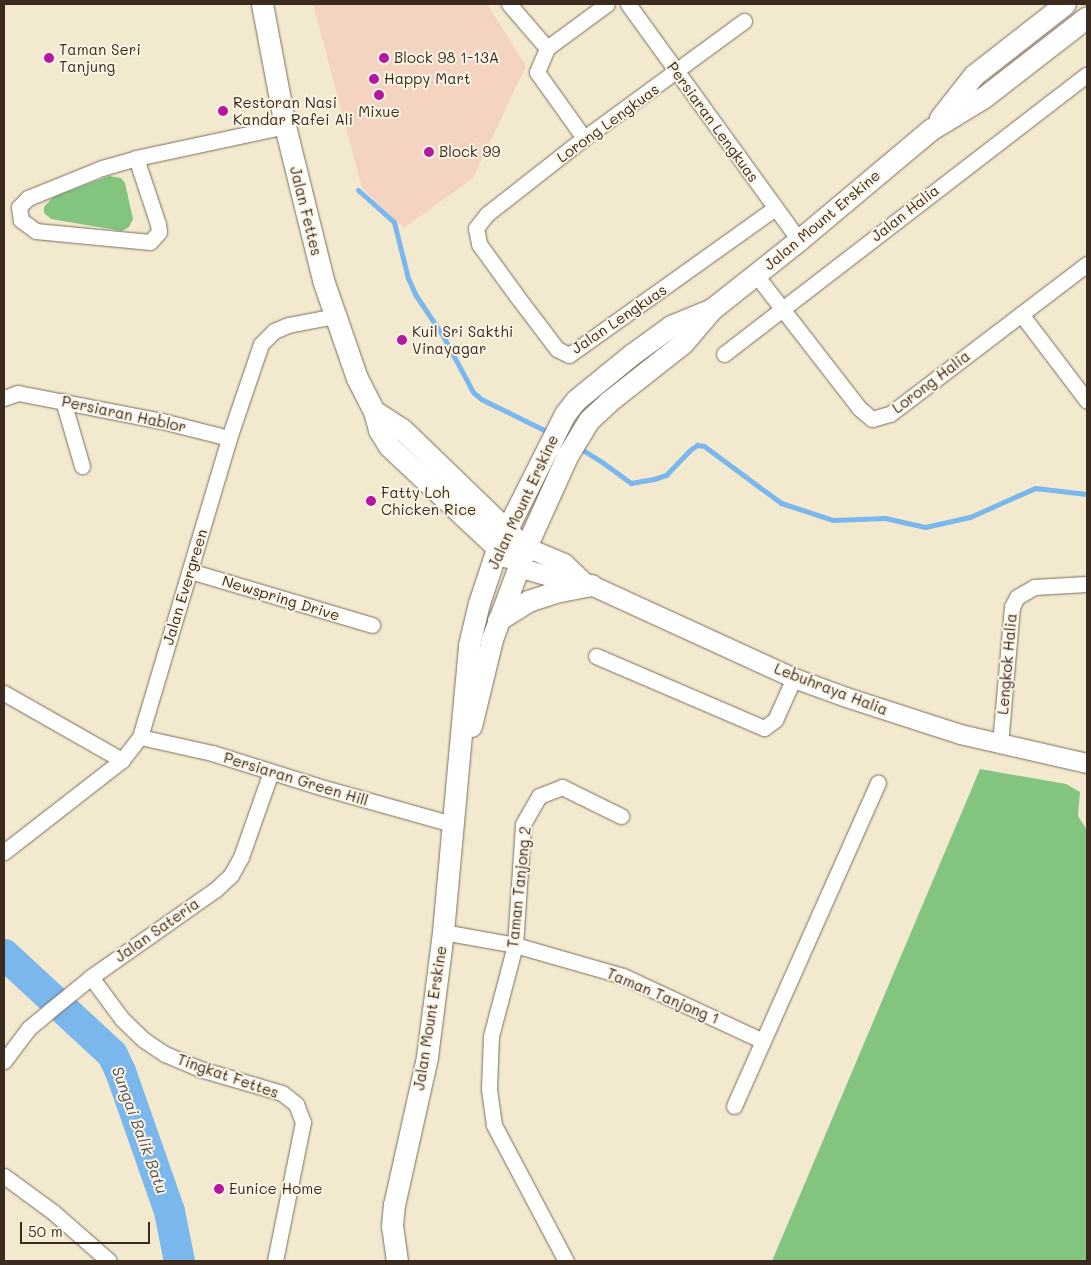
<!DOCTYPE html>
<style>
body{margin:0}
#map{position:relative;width:1091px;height:1265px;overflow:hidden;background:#f3e9cf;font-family:Mali,sans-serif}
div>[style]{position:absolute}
.built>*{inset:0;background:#f4d3c0}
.green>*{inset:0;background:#83c57e}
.stream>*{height:5px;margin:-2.5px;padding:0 2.5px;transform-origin:2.5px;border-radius:2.5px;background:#7ab7ed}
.river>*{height:31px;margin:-15.5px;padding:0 15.5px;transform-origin:15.5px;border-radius:15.5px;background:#7ab7ed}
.roads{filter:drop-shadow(0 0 1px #7b6d5c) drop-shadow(0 0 1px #7b6d5c)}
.minor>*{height:15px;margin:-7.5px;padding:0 7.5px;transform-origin:7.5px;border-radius:7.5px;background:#fff}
.tertiary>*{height:19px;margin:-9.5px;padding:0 9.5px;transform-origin:9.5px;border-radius:9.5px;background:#fff}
.secondary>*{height:21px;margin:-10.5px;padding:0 10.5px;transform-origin:10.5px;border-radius:10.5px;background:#fff}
.dots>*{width:14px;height:14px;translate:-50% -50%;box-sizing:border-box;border:2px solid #fcf5e5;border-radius:50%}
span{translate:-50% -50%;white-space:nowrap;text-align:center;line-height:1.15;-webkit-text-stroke:4px #fcf5e5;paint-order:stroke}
.poi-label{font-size:15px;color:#3b2a1e}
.left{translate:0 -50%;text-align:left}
.street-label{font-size:15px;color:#3b2a1e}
.water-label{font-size:16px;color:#4e545c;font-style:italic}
.frame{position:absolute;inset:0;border:5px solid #3b2a1e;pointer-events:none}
.scale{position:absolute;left:20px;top:1222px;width:130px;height:22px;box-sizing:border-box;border:2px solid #3b2a1e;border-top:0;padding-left:6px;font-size:15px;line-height:18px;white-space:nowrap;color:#3b2a1e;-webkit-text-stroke:4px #fcf5e5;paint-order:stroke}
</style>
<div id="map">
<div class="built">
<div style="clip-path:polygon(313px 4px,487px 4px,526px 66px,473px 178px,404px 228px,362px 188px)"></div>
</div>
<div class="green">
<div style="clip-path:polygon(109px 176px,121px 178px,125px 183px,133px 219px,129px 227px,122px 231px,51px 219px,44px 213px,44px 207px,53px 197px)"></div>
<div style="clip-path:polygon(980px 769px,1066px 784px,1080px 792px,1078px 816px,1087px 830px,1087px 1261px,772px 1261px)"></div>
</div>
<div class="stream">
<div style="left:358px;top:190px;width:48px;rotate:41.6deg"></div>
<div style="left:394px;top:222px;width:58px;rotate:76deg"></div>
<div style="left:408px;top:278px;width:17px;rotate:66deg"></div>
<div style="left:415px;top:294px;width:50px;rotate:56.3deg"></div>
<div style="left:443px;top:336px;width:64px;rotate:61.8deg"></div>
<div style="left:473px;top:392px;width:11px;rotate:41deg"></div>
<div style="left:481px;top:399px;width:77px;rotate:26.2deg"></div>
<div style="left:578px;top:447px;width:28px;rotate:32deg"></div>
<div style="left:602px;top:462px;width:36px;rotate:36deg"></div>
<div style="left:631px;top:483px;width:23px;rotate:-10deg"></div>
<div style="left:654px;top:479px;width:13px;rotate:-18deg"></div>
<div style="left:666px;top:475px;width:35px;rotate:-46deg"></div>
<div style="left:690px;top:450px;width:9px;rotate:-36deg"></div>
<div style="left:697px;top:445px;width:7px;rotate:8deg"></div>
<div style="left:704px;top:446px;width:96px;rotate:36.5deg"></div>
<div style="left:781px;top:503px;width:55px;rotate:18.1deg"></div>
<div style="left:833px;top:520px;width:52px;rotate:-2.2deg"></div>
<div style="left:885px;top:518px;width:41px;rotate:12.7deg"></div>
<div style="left:925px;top:527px;width:46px;rotate:-12.5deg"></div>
<div style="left:970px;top:517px;width:71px;rotate:-24deg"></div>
<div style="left:1035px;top:488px;width:52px;rotate:6.6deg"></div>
</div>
<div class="river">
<div style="left:4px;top:954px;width:147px;rotate:42.8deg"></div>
<div style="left:112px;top:1054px;width:19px;rotate:65deg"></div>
<div style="left:120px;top:1071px;width:148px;rotate:70.7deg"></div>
<div style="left:169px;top:1211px;width:51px;rotate:78.7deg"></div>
</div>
<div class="roads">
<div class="minor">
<div style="left:509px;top:4px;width:58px;rotate:49.2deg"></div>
<div style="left:628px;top:4px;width:291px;rotate:54.1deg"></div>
<div style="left:744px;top:21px;width:198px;rotate:143.8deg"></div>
<div style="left:584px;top:138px;width:123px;rotate:141.9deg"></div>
<div style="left:487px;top:214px;width:18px;rotate:128deg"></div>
<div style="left:476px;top:228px;width:16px;rotate:79deg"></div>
<div style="left:479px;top:244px;width:63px;rotate:54deg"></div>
<div style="left:516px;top:295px;width:68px;rotate:52.8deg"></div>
<div style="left:557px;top:349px;width:13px;rotate:27deg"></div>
<div style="left:569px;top:355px;width:252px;rotate:-35.5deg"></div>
<div style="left:584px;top:138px;width:81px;rotate:-125.5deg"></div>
<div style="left:537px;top:72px;width:26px;rotate:-67deg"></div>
<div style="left:547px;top:48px;width:74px;rotate:-36.3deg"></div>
<div style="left:136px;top:158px;width:70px;rotate:71.6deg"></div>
<div style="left:158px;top:224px;width:8px;rotate:83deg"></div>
<div style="left:159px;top:232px;width:13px;rotate:132deg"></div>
<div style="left:150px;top:242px;width:115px;rotate:-174.5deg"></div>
<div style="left:36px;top:231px;width:19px;rotate:-144deg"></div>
<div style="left:21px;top:220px;width:13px;rotate:-99deg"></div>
<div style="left:19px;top:207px;width:13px;rotate:-45deg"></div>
<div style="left:28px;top:198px;width:80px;rotate:-22.1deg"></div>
<div style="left:102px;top:168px;width:35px;rotate:-16deg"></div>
<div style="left:136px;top:158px;width:152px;rotate:-12.1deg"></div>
<div style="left:756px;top:275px;width:168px;rotate:52.2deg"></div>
<div style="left:859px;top:408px;width:17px;rotate:40deg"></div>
<div style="left:872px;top:419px;width:19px;rotate:-16deg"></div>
<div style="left:890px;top:414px;width:248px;rotate:-37.3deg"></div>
<div style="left:1021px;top:314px;width:109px;rotate:52.8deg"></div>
<div style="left:724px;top:354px;width:458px;rotate:-37.6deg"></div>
<div style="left:4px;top:398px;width:15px;rotate:-20deg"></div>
<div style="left:18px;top:393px;width:147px;rotate:11deg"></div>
<div style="left:162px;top:421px;width:69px;rotate:14.2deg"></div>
<div style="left:63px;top:401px;width:68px;rotate:73.7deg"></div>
<div style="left:190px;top:571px;width:190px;rotate:16.5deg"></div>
<div style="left:596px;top:656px;width:183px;rotate:23.2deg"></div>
<div style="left:764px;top:728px;width:14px;rotate:-36deg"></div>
<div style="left:775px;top:720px;width:46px;rotate:-65.7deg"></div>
<div style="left:4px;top:693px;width:136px;rotate:29.6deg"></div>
<div style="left:140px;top:737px;width:74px;rotate:12.5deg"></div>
<div style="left:212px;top:753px;width:117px;rotate:17.4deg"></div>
<div style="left:324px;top:788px;width:133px;rotate:15.7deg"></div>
<div style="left:1000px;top:744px;width:138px;rotate:-85deg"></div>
<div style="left:1012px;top:607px;width:11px;rotate:-63deg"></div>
<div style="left:1017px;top:597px;width:20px;rotate:-30deg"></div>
<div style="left:1034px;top:587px;width:53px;rotate:-3.2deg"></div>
<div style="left:4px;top:852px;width:150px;rotate:-37.9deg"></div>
<div style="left:122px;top:760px;width:29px;rotate:-52deg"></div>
<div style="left:140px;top:737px;width:312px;rotate:-73.4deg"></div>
<div style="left:229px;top:438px;width:99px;rotate:-71.2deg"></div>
<div style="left:261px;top:344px;width:18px;rotate:-45deg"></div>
<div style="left:274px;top:331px;width:15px;rotate:-23deg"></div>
<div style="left:288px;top:325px;width:48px;rotate:-10.8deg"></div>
<div style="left:443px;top:932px;width:73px;rotate:10.2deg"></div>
<div style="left:515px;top:945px;width:112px;rotate:16deg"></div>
<div style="left:623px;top:976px;width:154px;rotate:24.9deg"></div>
<div style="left:91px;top:977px;width:52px;rotate:53.6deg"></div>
<div style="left:122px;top:1019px;width:30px;rotate:44deg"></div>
<div style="left:144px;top:1040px;width:25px;rotate:34deg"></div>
<div style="left:165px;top:1054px;width:38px;rotate:23deg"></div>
<div style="left:200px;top:1069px;width:85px;rotate:16.3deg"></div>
<div style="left:282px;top:1093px;width:18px;rotate:38deg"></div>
<div style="left:296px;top:1104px;width:19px;rotate:69deg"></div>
<div style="left:303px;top:1122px;width:142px;rotate:101.4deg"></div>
<div style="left:4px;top:1061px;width:41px;rotate:-52.9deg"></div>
<div style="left:29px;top:1028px;width:25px;rotate:-40deg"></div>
<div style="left:48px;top:1012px;width:55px;rotate:-39.1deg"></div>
<div style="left:91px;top:977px;width:151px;rotate:-35.1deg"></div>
<div style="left:215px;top:890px;width:22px;rotate:-43deg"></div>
<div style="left:231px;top:875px;width:21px;rotate:-61deg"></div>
<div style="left:241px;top:857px;width:90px;rotate:-70.6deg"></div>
<div style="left:734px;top:1106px;width:354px;rotate:-66deg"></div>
<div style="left:4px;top:1176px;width:61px;rotate:36.3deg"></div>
<div style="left:53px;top:1212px;width:74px;rotate:41.2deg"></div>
<div style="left:566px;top:1261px;width:154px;rotate:-117.9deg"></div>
<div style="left:494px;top:1125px;width:37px;rotate:-98deg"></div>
<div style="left:489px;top:1088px;width:52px;rotate:-87.8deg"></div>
<div style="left:491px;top:1036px;width:94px;rotate:-75.2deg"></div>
<div style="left:515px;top:945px;width:121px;rotate:-86.2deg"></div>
<div style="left:523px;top:824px;width:32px;rotate:-60deg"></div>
<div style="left:539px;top:796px;width:25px;rotate:-21deg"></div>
<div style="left:562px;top:787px;width:66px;rotate:26.2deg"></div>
</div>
<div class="tertiary">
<div style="left:526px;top:547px;width:41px;rotate:22.8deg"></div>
<div style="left:564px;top:563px;width:29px;rotate:44deg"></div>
<div style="left:518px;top:567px;width:40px;rotate:16deg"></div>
<div style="left:556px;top:578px;width:36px;rotate:11deg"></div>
<div style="left:591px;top:585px;width:223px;rotate:24.6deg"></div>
<div style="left:794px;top:678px;width:55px;rotate:20.1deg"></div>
<div style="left:846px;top:697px;width:120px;rotate:18deg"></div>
<div style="left:960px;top:734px;width:130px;rotate:12.9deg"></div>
</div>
<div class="secondary">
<div style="left:262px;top:4px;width:124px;rotate:79.3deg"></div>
<div style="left:285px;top:126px;width:159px;rotate:76.1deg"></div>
<div style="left:323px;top:280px;width:104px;rotate:70.9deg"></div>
<div style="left:357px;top:378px;width:37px;rotate:63deg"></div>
<div style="left:374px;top:411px;width:20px;rotate:75deg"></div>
<div style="left:379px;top:430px;width:19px;rotate:58deg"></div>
<div style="left:389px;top:446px;width:162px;rotate:43.2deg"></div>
<div style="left:940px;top:118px;width:55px;rotate:-51.7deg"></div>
<div style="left:974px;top:75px;width:115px;rotate:-38deg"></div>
<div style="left:374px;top:411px;width:33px;rotate:33deg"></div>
<div style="left:402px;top:429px;width:158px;rotate:44deg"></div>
<div style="left:498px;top:620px;width:36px;rotate:-32deg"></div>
<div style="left:528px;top:601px;width:28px;rotate:-18deg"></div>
<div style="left:555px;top:592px;width:37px;rotate:-11deg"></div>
<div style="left:471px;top:726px;width:89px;rotate:-76.4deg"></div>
<div style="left:492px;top:639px;width:98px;rotate:-69.7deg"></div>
<div style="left:526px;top:547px;width:100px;rotate:-65.7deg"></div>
<div style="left:567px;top:456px;width:42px;rotate:-58.6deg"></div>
<div style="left:589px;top:420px;width:26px;rotate:-43deg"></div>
<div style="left:608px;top:402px;width:95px;rotate:-38.2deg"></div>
<div style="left:683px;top:343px;width:45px;rotate:-49.5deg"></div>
<div style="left:712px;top:309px;width:111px;rotate:-38.4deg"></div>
<div style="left:799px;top:240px;width:171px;rotate:-40deg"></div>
<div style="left:930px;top:130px;width:63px;rotate:-31.4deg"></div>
<div style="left:984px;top:97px;width:130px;rotate:-37.8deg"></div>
<div style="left:397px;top:1261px;width:35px;rotate:-98deg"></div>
<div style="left:392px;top:1226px;width:21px;rotate:-85deg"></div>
<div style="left:394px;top:1205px;width:152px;rotate:-77.4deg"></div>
<div style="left:427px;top:1057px;width:126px;rotate:-82.7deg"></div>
<div style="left:443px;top:932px;width:288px;rotate:-84.8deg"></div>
<div style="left:469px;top:645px;width:43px;rotate:-76.6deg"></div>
<div style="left:479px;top:603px;width:57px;rotate:-71.6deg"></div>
<div style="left:497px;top:549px;width:151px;rotate:-63.3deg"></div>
<div style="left:565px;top:414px;width:18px;rotate:-52deg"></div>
<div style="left:576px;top:400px;width:71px;rotate:-39.3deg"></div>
<div style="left:631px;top:355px;width:49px;rotate:-35.9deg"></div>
<div style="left:671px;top:326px;width:44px;rotate:-22.5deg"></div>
</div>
</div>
<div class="dots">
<div style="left:49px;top:58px;background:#b5179e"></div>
<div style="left:384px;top:58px;background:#b5179e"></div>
<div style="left:374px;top:79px;background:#b5179e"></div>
<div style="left:379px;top:95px;background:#b5179e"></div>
<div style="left:223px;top:111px;background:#b5179e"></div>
<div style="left:429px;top:152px;background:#b5179e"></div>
<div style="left:402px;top:340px;background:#b5179e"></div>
<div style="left:371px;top:501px;background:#b5179e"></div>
<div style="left:219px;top:1189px;background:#b5179e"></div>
</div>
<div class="poi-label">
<span class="left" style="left:59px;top:58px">Taman Seri<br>Tanjung</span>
<span class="left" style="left:394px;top:58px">Block 98 1-13A</span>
<span class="left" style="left:384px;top:79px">Happy Mart</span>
<span class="left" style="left:233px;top:111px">Restoran Nasi<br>Kandar Rafei Ali</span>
<span style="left:379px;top:112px">Mixue</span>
<span class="left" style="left:439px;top:152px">Block 99</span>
<span class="left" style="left:412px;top:340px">Kuil Sri Sakthi<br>Vinayagar</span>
<span class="left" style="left:381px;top:501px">Fatty Loh<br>Chicken Rice</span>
<span class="left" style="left:229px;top:1189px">Eunice Home</span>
</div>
<div class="street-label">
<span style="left:713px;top:122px;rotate:54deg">Persiaran Lengkuas</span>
<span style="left:608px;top:123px;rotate:-36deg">Lorong Lengkuas</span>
<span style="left:306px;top:211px;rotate:76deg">Jalan Fettes</span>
<span style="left:905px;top:213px;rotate:-38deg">Jalan Halia</span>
<span style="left:822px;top:220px;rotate:-40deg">Jalan Mount Erskine</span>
<span style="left:619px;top:319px;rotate:-34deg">Jalan Lengkuas</span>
<span style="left:931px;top:382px;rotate:-37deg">Lorong Halia</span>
<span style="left:124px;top:414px;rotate:12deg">Persiaran Hablor</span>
<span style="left:523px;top:502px;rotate:-65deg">Jalan Mount Erskine</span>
<span style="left:185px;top:587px;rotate:-73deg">Jalan Evergreen</span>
<span style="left:281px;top:598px;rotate:17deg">Newspring Drive</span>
<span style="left:1007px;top:664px;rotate:-85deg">Lengkok Halia</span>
<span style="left:831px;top:689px;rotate:21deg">Lebuhraya Halia</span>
<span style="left:296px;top:779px;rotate:17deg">Persiaran Green Hill</span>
<span style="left:519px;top:887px;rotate:-84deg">Taman Tanjong 2</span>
<span style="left:157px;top:930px;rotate:-35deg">Jalan Sateria</span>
<span style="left:663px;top:996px;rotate:23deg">Taman Tanjong 1</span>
<span style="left:430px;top:1018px;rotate:-81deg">Jalan Mount Erskine</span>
<span style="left:228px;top:1076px;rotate:19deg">Tingkat Fettes</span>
</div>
<div class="water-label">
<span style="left:140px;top:1130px;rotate:70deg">Sungai Balik Batu</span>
</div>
<div class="frame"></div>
<div class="scale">50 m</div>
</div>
